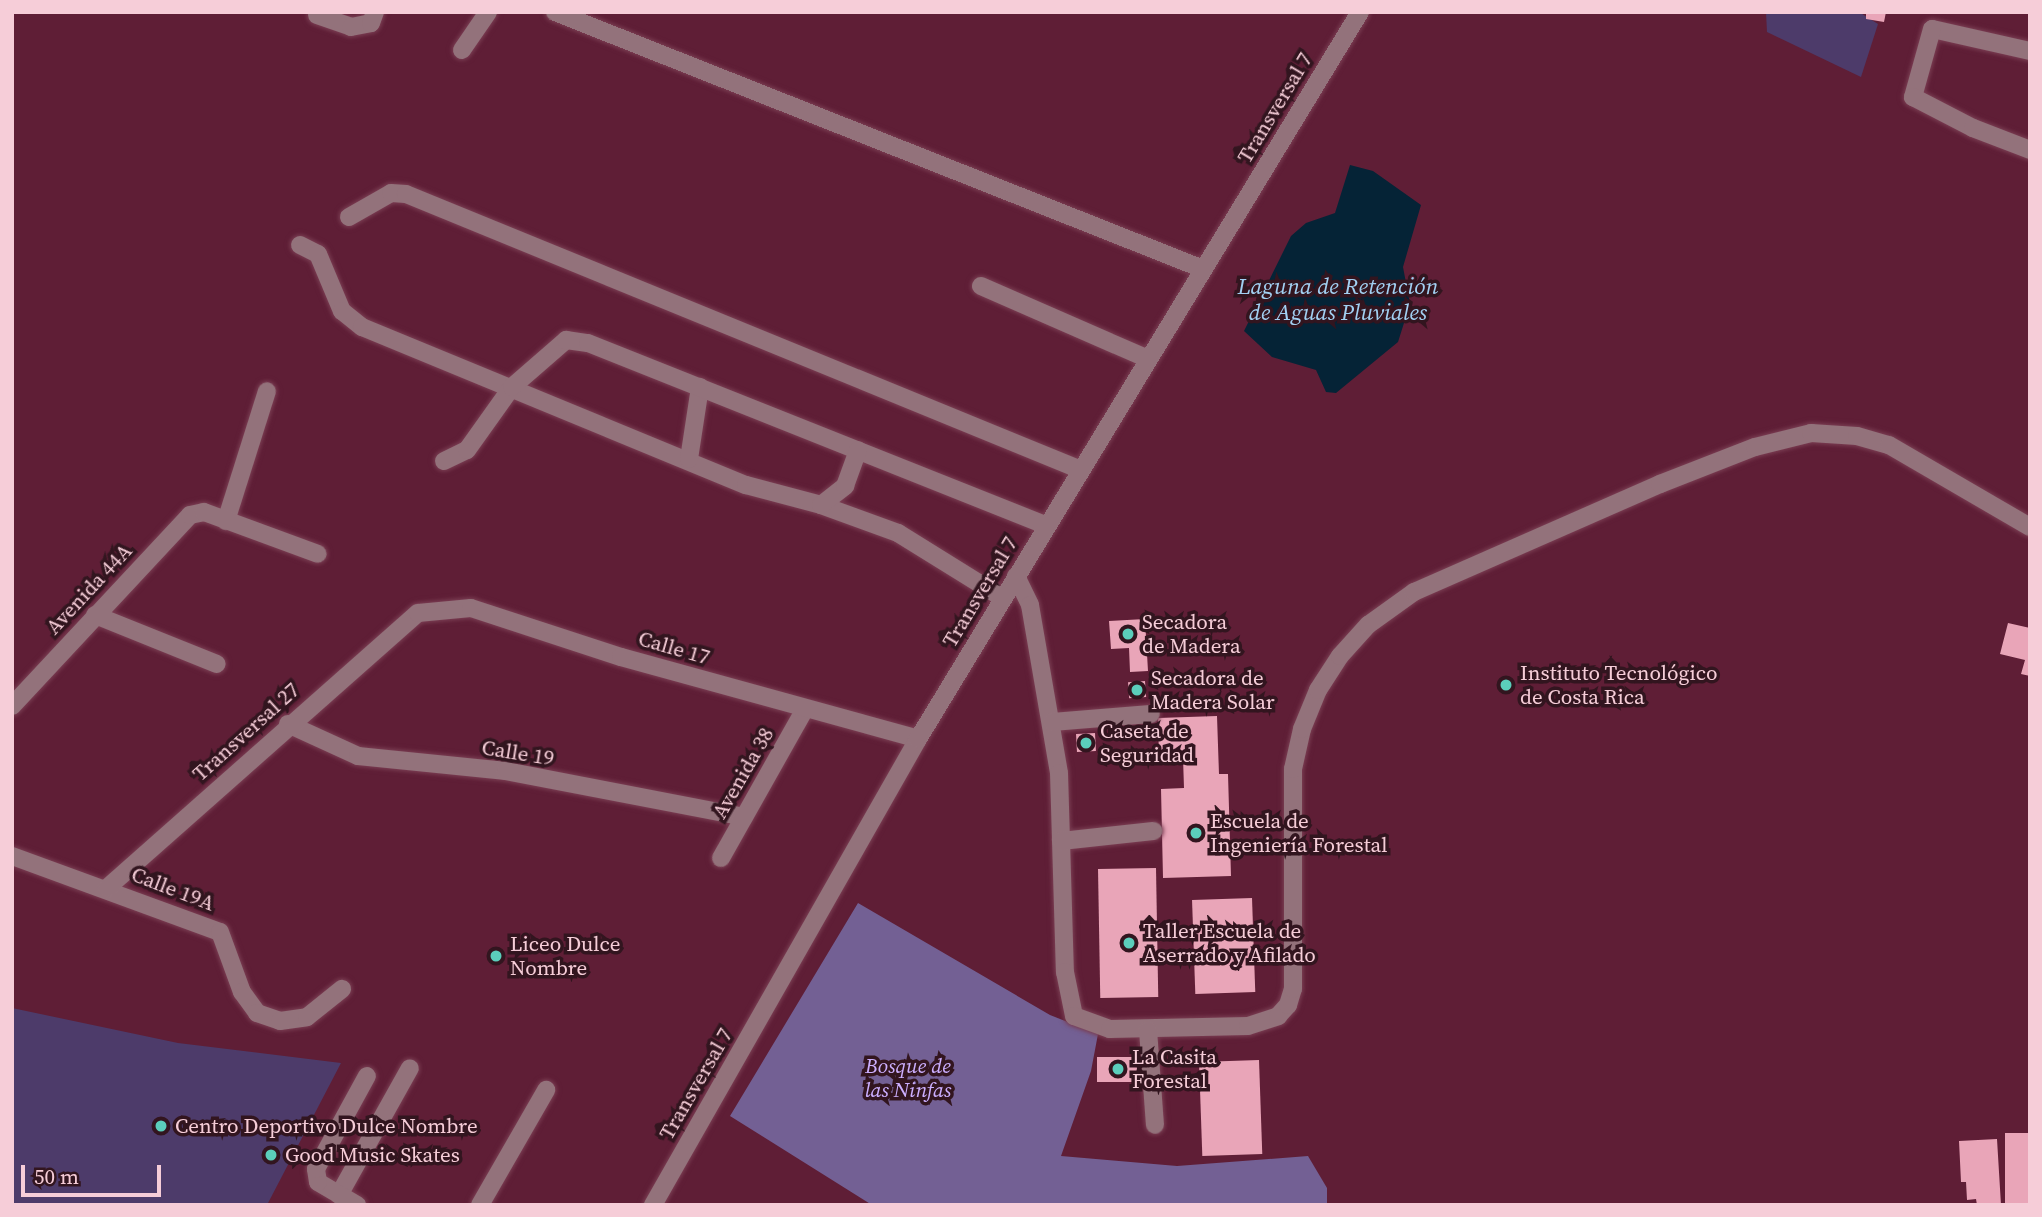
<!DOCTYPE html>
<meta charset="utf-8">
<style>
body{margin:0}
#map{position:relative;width:2042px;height:1217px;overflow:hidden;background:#5f1e36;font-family:"Source Serif 4",serif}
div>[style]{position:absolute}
.green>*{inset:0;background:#4d3b6a}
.forest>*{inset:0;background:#736094}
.water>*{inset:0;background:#052336}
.building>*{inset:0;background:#e9a5b8;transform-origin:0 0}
.roads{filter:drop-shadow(0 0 2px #7a3e53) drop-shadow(0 0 2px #7a3e53)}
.minor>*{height:18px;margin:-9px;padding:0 9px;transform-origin:9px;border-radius:9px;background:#93727b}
.dots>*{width:19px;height:19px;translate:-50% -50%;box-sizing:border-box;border:4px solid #32151f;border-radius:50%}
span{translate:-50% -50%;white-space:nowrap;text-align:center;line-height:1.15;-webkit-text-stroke:7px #32151f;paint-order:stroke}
.street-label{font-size:21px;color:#f6cdd8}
.poi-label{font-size:21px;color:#f6cdd8}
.left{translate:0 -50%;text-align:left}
.park-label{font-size:21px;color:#ccafff;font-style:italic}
.water-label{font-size:23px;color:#a2d0f2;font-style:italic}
.frame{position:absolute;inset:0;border:14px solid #f6cdd8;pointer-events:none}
.scale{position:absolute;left:21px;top:1165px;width:140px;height:32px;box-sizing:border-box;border:4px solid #f6cdd8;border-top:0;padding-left:9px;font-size:21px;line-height:24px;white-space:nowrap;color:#f6cdd8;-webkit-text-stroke:5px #32151f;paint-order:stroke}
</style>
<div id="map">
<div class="green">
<div style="clip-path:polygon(1766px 12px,1859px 12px,1878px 24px,1861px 77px,1767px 32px)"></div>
<div style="clip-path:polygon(12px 1008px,178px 1043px,341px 1063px,267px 1205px,12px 1205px)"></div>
</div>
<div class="forest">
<div style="clip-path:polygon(858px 903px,1050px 1015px,1098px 1034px,1091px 1071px,1061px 1156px,1177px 1166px,1308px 1156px,1327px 1188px,1327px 1205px,872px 1205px,730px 1116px)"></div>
</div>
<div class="water">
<div style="clip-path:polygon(1350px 165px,1373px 171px,1421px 205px,1403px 267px,1410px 304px,1398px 342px,1336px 393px,1326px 392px,1316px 370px,1272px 357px,1244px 331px,1291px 236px,1306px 223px,1335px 213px)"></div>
</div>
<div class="building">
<div style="clip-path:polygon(1866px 12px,1886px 12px,1884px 22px,1866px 19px)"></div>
<div style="clip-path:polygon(1145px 619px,1148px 671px,1130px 672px,1129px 648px,1111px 649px,1109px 621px)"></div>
<div style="clip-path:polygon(2008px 623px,2030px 628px,2030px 676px,2021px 674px,2025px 660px,2000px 654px)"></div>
<div style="left:1145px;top:681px;width:16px;height:17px;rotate:86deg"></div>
<div style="clip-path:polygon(1217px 716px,1219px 774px,1228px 774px,1231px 876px,1163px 878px,1161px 789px,1184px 788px,1183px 758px,1159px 759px,1158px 718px)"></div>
<div style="left:1142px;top:730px;width:9px;height:34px;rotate:90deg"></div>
<div style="left:1095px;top:733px;width:18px;height:19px;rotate:87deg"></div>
<div style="left:1156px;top:868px;width:129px;height:58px;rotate:89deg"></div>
<div style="left:1252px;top:898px;width:94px;height:60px;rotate:88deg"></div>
<div style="left:1097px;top:1057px;width:42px;height:25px"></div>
<div style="left:1259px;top:1060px;width:94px;height:60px;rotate:88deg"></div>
<div style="left:2005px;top:1133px;width:25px;height:72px"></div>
<div style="clip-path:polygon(1997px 1139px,2001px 1205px,1977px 1205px,1976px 1199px,1967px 1200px,1966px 1182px,1961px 1182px,1959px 1141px)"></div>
</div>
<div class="roads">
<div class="minor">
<div style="left:555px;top:12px;width:697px;rotate:21.63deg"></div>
<div style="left:317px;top:15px;width:36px;rotate:19deg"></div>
<div style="left:351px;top:27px;width:20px;rotate:-11deg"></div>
<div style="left:371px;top:23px;width:12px;rotate:-70deg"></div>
<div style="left:462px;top:50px;width:46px;rotate:-55.6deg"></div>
<div style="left:2030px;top:51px;width:100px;rotate:-167.3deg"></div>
<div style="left:1932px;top:29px;width:71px;rotate:105.6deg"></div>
<div style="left:1913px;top:97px;width:68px;rotate:27.3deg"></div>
<div style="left:1973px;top:128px;width:61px;rotate:21.1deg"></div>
<div style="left:349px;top:217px;width:48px;rotate:-29.7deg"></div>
<div style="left:391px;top:193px;width:15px;rotate:4deg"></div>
<div style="left:406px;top:194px;width:729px;rotate:22.24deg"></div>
<div style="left:300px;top:245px;width:20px;rotate:27deg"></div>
<div style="left:318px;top:254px;width:62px;rotate:67.2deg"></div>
<div style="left:342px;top:311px;width:26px;rotate:39deg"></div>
<div style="left:362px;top:327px;width:415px;rotate:22.4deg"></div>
<div style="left:746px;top:485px;width:78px;rotate:14.9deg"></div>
<div style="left:821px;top:505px;width:82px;rotate:20deg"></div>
<div style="left:898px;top:533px;width:123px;rotate:31.8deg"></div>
<div style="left:981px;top:286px;width:182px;rotate:23.6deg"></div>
<div style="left:689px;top:459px;width:73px;rotate:-81.3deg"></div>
<div style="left:444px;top:461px;width:25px;rotate:-26deg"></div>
<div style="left:467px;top:450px;width:77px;rotate:-54.5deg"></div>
<div style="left:512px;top:387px;width:72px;rotate:-41deg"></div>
<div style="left:566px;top:340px;width:22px;rotate:8deg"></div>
<div style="left:588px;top:343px;width:493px;rotate:21.7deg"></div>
<div style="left:821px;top:505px;width:31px;rotate:-38deg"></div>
<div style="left:845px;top:486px;width:38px;rotate:-70deg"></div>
<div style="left:226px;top:521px;width:136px;rotate:-72.5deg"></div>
<div style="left:1016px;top:576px;width:32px;rotate:64deg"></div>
<div style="left:1030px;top:605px;width:170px;rotate:80.2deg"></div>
<div style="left:1059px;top:773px;width:199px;rotate:88.3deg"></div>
<div style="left:1065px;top:972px;width:45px;rotate:78.4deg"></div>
<div style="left:1074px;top:1016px;width:38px;rotate:20deg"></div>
<div style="left:1110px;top:1029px;width:138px;rotate:-1.2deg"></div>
<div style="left:1248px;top:1026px;width:32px;rotate:-18deg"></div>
<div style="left:1278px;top:1016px;width:15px;rotate:-48deg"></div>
<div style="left:1288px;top:1005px;width:17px;rotate:-73deg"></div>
<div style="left:1293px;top:989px;width:220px;rotate:-90deg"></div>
<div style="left:1293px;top:769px;width:41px;rotate:-77.3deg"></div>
<div style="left:1302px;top:729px;width:42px;rotate:-67.7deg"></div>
<div style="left:1318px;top:690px;width:40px;rotate:-57.1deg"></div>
<div style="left:1340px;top:656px;width:42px;rotate:-47.9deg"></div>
<div style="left:1368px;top:625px;width:57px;rotate:-35.7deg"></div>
<div style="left:1414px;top:592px;width:269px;rotate:-23.7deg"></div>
<div style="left:1660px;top:484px;width:102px;rotate:-21.3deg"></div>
<div style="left:1755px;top:447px;width:58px;rotate:-14deg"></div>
<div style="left:1811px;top:433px;width:46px;rotate:3.7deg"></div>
<div style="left:1857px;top:436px;width:33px;rotate:16deg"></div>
<div style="left:1889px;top:445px;width:163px;rotate:30.2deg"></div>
<div style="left:95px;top:615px;width:131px;rotate:21.9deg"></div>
<div style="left:12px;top:706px;width:261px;rotate:-47deg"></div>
<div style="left:190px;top:515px;width:14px;rotate:-12deg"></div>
<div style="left:204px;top:512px;width:121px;rotate:20.2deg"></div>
<div style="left:1052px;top:722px;width:99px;rotate:-4.6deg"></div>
<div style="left:288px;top:724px;width:77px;rotate:24.6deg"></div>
<div style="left:358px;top:756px;width:149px;rotate:5.8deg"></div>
<div style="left:506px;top:771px;width:242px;rotate:10.9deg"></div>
<div style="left:1061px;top:841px;width:93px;rotate:-6.2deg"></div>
<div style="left:12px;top:856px;width:221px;rotate:20.1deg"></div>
<div style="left:220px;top:932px;width:64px;rotate:69.9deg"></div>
<div style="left:242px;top:992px;width:26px;rotate:54deg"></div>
<div style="left:257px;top:1013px;width:24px;rotate:19deg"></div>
<div style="left:280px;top:1021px;width:27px;rotate:-8deg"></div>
<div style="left:307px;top:1017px;width:45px;rotate:-38.7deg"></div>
<div style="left:721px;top:858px;width:171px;rotate:-60.6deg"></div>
<div style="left:107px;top:888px;width:415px;rotate:-41.5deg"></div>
<div style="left:418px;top:613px;width:53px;rotate:-5.4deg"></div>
<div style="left:471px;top:608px;width:158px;rotate:18.1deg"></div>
<div style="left:621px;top:657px;width:308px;rotate:15.4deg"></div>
<div style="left:1148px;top:1030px;width:95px;rotate:85.8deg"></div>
<div style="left:339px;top:1195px;width:145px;rotate:-60.8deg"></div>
<div style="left:357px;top:1205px;width:45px;rotate:-149.5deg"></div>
<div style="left:318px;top:1182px;width:13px;rotate:-99deg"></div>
<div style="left:316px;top:1169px;width:106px;rotate:-61.3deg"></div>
<div style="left:480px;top:1205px;width:133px;rotate:-60.1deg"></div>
<div style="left:653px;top:1205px;width:536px;rotate:-60.37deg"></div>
<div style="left:918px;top:739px;width:851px;rotate:-58.7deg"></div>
</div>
</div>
<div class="dots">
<div style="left:1128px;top:634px;background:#5bcebb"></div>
<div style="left:1506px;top:685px;background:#5bcebb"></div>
<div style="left:1137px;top:690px;background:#5bcebb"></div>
<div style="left:1086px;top:743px;background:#5bcebb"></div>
<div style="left:1196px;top:833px;background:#5bcebb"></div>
<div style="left:1129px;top:943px;background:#5bcebb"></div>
<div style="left:496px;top:956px;background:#5bcebb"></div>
<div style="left:1118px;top:1069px;background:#5bcebb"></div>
<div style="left:161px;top:1126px;background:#5bcebb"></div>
<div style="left:271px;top:1155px;background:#5bcebb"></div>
</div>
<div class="street-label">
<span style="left:1275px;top:108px;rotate:-59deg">Transversal 7</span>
<span style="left:89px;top:589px;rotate:-47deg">Avenida 44A</span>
<span style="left:980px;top:592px;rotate:-59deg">Transversal 7</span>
<span style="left:674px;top:648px;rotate:16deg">Calle 17</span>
<span style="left:246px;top:732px;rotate:-42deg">Transversal 27</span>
<span style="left:518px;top:753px;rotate:9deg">Calle 19</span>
<span style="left:743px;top:773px;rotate:-60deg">Avenida 38</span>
<span style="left:173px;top:889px;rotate:21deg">Calle 19A</span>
<span style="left:696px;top:1084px;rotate:-60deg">Transversal 7</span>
</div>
<div class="poi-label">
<span class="left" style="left:1142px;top:634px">Secadora<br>de Madera</span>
<span class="left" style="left:1520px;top:685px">Instituto Tecnológico<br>de Costa Rica</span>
<span class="left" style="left:1151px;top:690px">Secadora de<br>Madera Solar</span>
<span class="left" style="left:1100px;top:743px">Caseta de<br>Seguridad</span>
<span class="left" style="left:1210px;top:833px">Escuela de<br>Ingeniería Forestal</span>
<span class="left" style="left:1143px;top:943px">Taller Escuela de<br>Aserrado y Afilado</span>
<span class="left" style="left:510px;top:956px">Liceo Dulce<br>Nombre</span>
<span class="left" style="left:1132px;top:1069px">La Casita<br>Forestal</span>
<span class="left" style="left:175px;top:1126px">Centro Deportivo Dulce Nombre</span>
<span class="left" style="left:285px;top:1155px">Good Music Skates</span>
</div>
<div class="park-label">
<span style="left:908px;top:1078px">Bosque de<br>las Ninfas</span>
</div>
<div class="water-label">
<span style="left:1338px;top:299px">Laguna de Retención<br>de Aguas Pluviales</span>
</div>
<div class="frame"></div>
<div class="scale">50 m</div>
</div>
